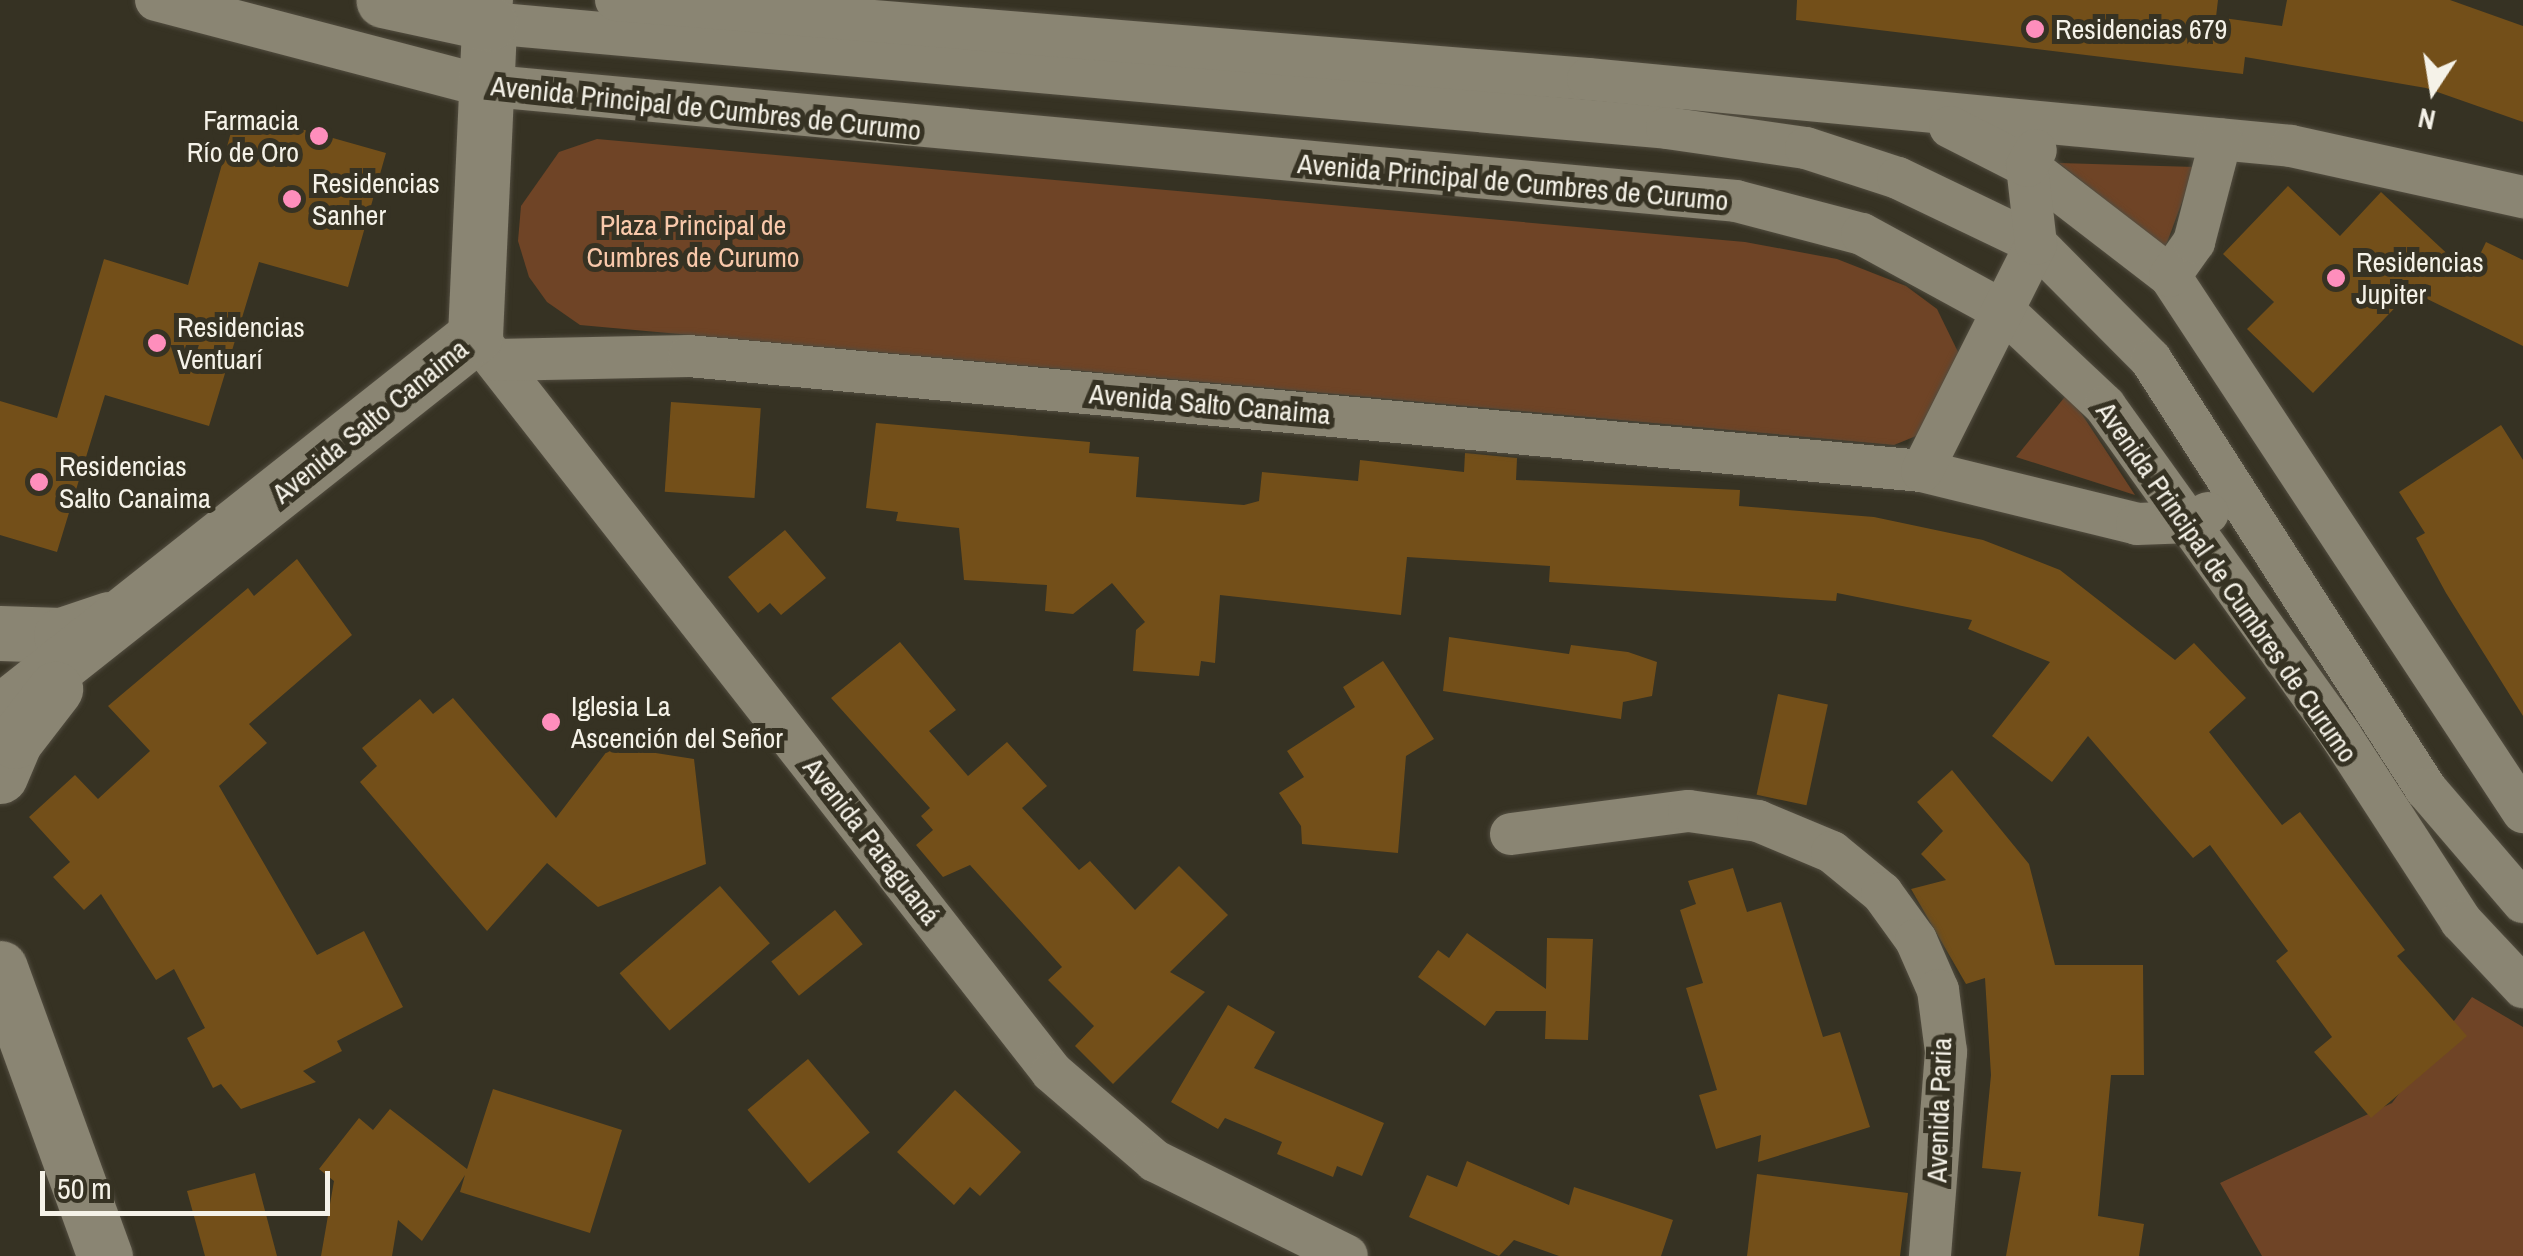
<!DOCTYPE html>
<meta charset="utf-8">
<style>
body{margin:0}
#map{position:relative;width:2523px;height:1256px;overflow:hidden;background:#363223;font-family:"Archivo Narrow",sans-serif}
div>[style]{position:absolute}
.green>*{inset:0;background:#6f4426}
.building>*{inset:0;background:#734f19;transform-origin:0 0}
.roads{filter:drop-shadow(0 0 2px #524d40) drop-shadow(0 0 2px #524d40)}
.street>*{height:42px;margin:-21px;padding:0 21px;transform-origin:21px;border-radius:21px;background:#8a8573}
.secondary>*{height:55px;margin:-27.5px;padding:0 27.5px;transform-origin:27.5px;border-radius:27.5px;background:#8a8573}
.dots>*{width:28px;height:28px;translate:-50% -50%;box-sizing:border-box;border:5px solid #363223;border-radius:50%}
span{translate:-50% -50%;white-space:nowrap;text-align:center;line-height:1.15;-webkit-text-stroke:10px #363223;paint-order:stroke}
.poi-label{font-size:28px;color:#f5f2e8}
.left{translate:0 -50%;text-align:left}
.right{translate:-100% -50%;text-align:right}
.street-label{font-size:28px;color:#f5f2e8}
.park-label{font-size:28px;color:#f9c9ab}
.north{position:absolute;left:2383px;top:40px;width:100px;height:100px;-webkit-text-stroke:8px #363223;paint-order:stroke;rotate:192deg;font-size:28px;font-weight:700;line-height:40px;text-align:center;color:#f5f2e8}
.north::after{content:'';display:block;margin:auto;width:35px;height:45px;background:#f5f2e8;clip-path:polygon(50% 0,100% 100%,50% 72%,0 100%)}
.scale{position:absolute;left:40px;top:1171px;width:290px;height:45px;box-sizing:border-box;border:5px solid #f5f2e8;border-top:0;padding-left:12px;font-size:30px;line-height:35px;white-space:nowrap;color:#f5f2e8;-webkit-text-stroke:8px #363223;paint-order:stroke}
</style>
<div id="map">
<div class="green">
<div style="clip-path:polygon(597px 139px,1745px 242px,1837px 259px,1906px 286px,1937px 309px,1959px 354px,1921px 434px,1894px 445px,580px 325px,547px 302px,529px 277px,518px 241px,521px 206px,559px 152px)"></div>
<div style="clip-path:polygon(2059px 163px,2195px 167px,2165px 248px)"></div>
<div style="clip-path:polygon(2068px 393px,2135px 495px,2016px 457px)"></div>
<div style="clip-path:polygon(2472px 997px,2523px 1027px,2523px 1256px,2262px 1256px,2220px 1183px,2392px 1103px)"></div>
</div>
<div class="building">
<div style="clip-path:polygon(1797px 0,2218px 0,2216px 17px,2282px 26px,2287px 0,2450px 0,2523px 26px,2523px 122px,2426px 88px,2245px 57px,2243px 74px,1796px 20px)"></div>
<div style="clip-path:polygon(237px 111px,386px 153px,348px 287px,259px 262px,209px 426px,105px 395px,57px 552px,0 535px,0 401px,57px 418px,104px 259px,188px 285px)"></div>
<div style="clip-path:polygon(2288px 186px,2340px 236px,2381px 192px,2470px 275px,2486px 242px,2523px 260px,2523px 346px,2411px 291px,2313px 393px,2247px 329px,2274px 302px,2223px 254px)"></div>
<div style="left:671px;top:402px;width:90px;height:90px;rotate:4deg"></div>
<div style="clip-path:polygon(876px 423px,1090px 442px,1089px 453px,1139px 457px,1136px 497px,1244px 505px,1259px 501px,1262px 472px,1358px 481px,1360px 460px,1464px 472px,1465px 453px,1517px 458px,1516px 480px,1740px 490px,1739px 506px,1874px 517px,1983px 540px,2060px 570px,2175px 660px,2194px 643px,2246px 698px,2209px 732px,2282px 825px,2300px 812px,2405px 950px,2397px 956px,2467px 1036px,2371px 1118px,2314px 1052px,2332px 1037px,2276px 961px,2288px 951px,2210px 845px,2193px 858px,2088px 736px,2052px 782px,1992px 736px,2050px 662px,1968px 629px,1972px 620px,1837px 593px,1836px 601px,1549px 582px,1550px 566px,1407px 557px,1401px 615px,1220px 595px,1215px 663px,1201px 661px,1199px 676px,1133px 671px,1136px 630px,1145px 622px,1112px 583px,1073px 614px,1045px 611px,1047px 585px,964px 580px,959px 528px,896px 521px,898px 512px,866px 508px)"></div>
<div style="clip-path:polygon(2501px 425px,2523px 460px,2523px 716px,2446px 593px,2416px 538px,2425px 533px,2399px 492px)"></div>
<div style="clip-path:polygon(785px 530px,826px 578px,781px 615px,770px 603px,758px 613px,728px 577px)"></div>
<div style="clip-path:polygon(297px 559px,352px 635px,249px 724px,267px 743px,219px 786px,317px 955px,364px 931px,403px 1007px,337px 1041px,342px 1051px,303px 1071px,316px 1082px,241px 1109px,221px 1084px,213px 1088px,187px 1038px,205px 1028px,174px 969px,156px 980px,101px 894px,84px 910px,53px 877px,70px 862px,29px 817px,75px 775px,98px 799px,150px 751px,108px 706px,248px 588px,254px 596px)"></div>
<div style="clip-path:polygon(1449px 637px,1569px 654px,1571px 645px,1628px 652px,1657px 662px,1652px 696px,1623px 702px,1621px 719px,1443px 691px)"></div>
<div style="clip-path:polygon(900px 642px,956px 710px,929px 731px,968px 776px,1007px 742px,1047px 786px,1022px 808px,1079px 870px,1090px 861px,1135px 910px,1179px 866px,1228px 915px,1170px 972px,1205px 992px,1113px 1084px,1075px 1046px,1094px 1026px,1048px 980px,1062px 967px,970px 865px,943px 877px,916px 845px,933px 830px,921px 816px,930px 808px,831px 698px)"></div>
<div style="clip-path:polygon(1383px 661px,1434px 739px,1406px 756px,1398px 853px,1302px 844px,1301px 826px,1279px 793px,1304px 777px,1287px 751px,1355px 707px,1343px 687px)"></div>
<div style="left:1778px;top:694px;width:51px;height:103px;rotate:12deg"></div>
<div style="clip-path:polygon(453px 698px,556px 818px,611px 746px,694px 759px,706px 864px,598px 907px,547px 863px,487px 931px,360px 782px,377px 766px,362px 748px,420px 699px,433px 714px)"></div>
<div style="clip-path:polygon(1952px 770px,2029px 864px,2055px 965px,2143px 965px,2144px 1075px,2111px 1075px,2098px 1216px,2144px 1224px,2139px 1256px,2006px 1256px,2021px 1172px,1982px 1168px,1991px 1075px,1985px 978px,1966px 984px,1911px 889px,1946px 880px,1921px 854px,1943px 831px,1917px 802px)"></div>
<div style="clip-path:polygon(1733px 868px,1747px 912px,1781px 902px,1823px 1037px,1840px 1032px,1870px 1127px,1758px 1162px,1761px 1135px,1716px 1149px,1699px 1095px,1717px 1090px,1686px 988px,1703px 983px,1680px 910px,1696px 904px,1688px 881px)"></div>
<div style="left:720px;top:886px;width:76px;height:133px;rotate:49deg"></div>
<div style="left:835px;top:910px;width:44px;height:82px;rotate:51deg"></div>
<div style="clip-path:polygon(1467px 933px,1546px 989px,1547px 938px,1593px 939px,1588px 1040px,1545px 1039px,1546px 1011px,1496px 1011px,1485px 1026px,1418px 977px,1438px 950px,1449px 958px)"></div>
<div style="clip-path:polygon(1228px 1005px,1275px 1032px,1254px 1068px,1384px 1123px,1362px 1176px,1337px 1166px,1333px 1177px,1277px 1154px,1282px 1142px,1225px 1118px,1218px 1129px,1171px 1102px)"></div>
<div style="left:808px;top:1059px;width:96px;height:79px;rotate:50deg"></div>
<div style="clip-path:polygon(493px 1089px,622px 1130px,590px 1233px,460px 1192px,465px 1175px,422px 1241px,398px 1220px,392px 1256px,321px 1256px,334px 1181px,319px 1169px,359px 1118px,373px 1130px,390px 1109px,467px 1169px)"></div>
<div style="clip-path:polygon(955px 1090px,1021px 1152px,980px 1196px,970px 1187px,954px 1205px,897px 1152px)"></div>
<div style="clip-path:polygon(1467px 1161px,1569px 1205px,1574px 1187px,1673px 1220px,1661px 1256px,1559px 1256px,1514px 1240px,1499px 1256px,1409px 1217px,1427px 1175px,1457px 1187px)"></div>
<div style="clip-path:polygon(255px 1173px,277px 1256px,205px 1256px,187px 1191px)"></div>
<div style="clip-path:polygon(1757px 1174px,1908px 1193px,1900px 1256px,1747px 1256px)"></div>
</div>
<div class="roads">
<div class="street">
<div style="left:156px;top:0;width:336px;rotate:14.7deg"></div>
<div style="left:481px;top:85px;width:1260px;rotate:5.28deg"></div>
<div style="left:1736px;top:201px;width:130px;rotate:14.7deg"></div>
<div style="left:1862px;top:234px;width:163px;rotate:28.6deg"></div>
<div style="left:2005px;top:312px;width:137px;rotate:43.2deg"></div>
<div style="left:2105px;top:406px;width:406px;rotate:54.4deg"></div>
<div style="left:2341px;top:736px;width:221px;rotate:57deg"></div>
<div style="left:2461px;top:921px;width:91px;rotate:46.8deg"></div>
<div style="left:492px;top:0;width:23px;rotate:97deg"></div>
<div style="left:489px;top:23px;width:1183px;rotate:5.09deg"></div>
<div style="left:1667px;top:128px;width:140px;rotate:8.2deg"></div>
<div style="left:1806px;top:148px;width:97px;rotate:18.1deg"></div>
<div style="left:1898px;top:178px;width:153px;rotate:25.6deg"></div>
<div style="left:2036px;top:244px;width:163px;rotate:45.2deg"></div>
<div style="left:2151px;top:360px;width:510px;rotate:57.34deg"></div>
<div style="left:2426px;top:789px;width:149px;rotate:49.4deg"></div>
<div style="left:616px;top:0;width:975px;rotate:4.65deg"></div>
<div style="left:1588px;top:79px;width:706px;rotate:5.44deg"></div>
<div style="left:2291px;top:146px;width:238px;rotate:12.4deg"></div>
<div style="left:1950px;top:127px;width:86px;rotate:26.9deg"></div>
<div style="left:2027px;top:166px;width:180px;rotate:37.6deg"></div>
<div style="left:2170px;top:276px;width:642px;rotate:56.63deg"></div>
<div style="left:2170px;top:276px;width:42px;rotate:-54.8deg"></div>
<div style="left:2194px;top:242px;width:106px;rotate:-75.3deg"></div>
<div style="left:483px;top:345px;width:923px;rotate:51.95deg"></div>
<div style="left:1052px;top:1072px;width:136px;rotate:40.8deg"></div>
<div style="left:1155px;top:1161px;width:214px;rotate:26.3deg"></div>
<div style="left:496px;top:360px;width:193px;rotate:-1.2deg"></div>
<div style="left:689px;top:356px;width:1238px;rotate:5.33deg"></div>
<div style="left:1922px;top:471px;width:221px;rotate:13.8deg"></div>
<div style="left:2137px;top:524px;width:54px;rotate:-2.1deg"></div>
<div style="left:2191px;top:522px;width:19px;rotate:-28deg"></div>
<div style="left:1922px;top:471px;width:254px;rotate:-63.3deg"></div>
<div style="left:2036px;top:244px;width:79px;rotate:-96.6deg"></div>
<div style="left:2027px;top:166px;width:18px;rotate:-61deg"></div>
<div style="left:1511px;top:834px;width:179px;rotate:-7.4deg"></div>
<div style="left:1689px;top:811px;width:70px;rotate:8.2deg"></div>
<div style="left:1758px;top:821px;width:80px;rotate:22.7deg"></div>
<div style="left:1832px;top:852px;width:65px;rotate:39.4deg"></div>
<div style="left:1882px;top:893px;width:58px;rotate:54.1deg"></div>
<div style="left:1916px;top:940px;width:55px;rotate:66.3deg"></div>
<div style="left:1938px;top:990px;width:63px;rotate:82.6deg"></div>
<div style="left:1946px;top:1052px;width:205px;rotate:94.5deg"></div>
</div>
<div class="secondary">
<div style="left:0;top:633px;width:61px;rotate:1.9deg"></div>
<div style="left:61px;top:635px;width:51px;rotate:-18.4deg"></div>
<div style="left:0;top:712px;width:606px;rotate:-38.36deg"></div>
<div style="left:475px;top:336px;width:313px;rotate:-87.4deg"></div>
<div style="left:489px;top:23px;width:108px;rotate:-167.8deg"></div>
<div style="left:0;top:776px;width:38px;rotate:-67deg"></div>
<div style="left:15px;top:741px;width:66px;rotate:-52.4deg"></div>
<div style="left:0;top:968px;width:307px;rotate:70deg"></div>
</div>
</div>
<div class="dots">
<div style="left:2035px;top:29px;background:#fe8ebc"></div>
<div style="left:319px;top:136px;background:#fe8ebc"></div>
<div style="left:292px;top:199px;background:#fe8ebc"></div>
<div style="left:2336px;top:278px;background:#fe8ebc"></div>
<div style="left:157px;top:343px;background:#fe8ebc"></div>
<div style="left:39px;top:482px;background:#fe8ebc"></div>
<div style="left:551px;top:722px;background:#fe8ebc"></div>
</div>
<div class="poi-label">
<span class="left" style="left:2055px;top:29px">Residencias 679</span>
<span class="right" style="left:299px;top:136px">Farmacia<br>Río de Oro</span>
<span class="left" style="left:312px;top:199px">Residencias<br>Sanher</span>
<span class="left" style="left:2356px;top:278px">Residencias<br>Jupiter</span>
<span class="left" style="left:177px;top:343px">Residencias<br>Ventuarí</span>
<span class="left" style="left:59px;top:482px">Residencias<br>Salto Canaima</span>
<span class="left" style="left:571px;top:722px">Iglesia La<br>Ascención del Señor</span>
</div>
<div class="street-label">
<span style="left:706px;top:108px;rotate:6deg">Avenida Principal de Cumbres de Curumo</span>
<span style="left:1513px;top:182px;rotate:5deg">Avenida Principal de Cumbres de Curumo</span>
<span style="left:1210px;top:404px;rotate:5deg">Avenida Salto Canaima</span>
<span style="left:370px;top:421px;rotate:-39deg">Avenida Salto Canaima</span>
<span style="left:2227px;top:582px;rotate:55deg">Avenida Principal de Cumbres de Curumo</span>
<span style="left:872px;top:841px;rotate:52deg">Avenida Paraguaná</span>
<span style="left:1939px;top:1110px;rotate:-88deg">Avenida Paria</span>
</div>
<div class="park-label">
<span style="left:693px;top:241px">Plaza Principal de<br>Cumbres de Curumo</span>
</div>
<div class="north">N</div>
<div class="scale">50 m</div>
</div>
